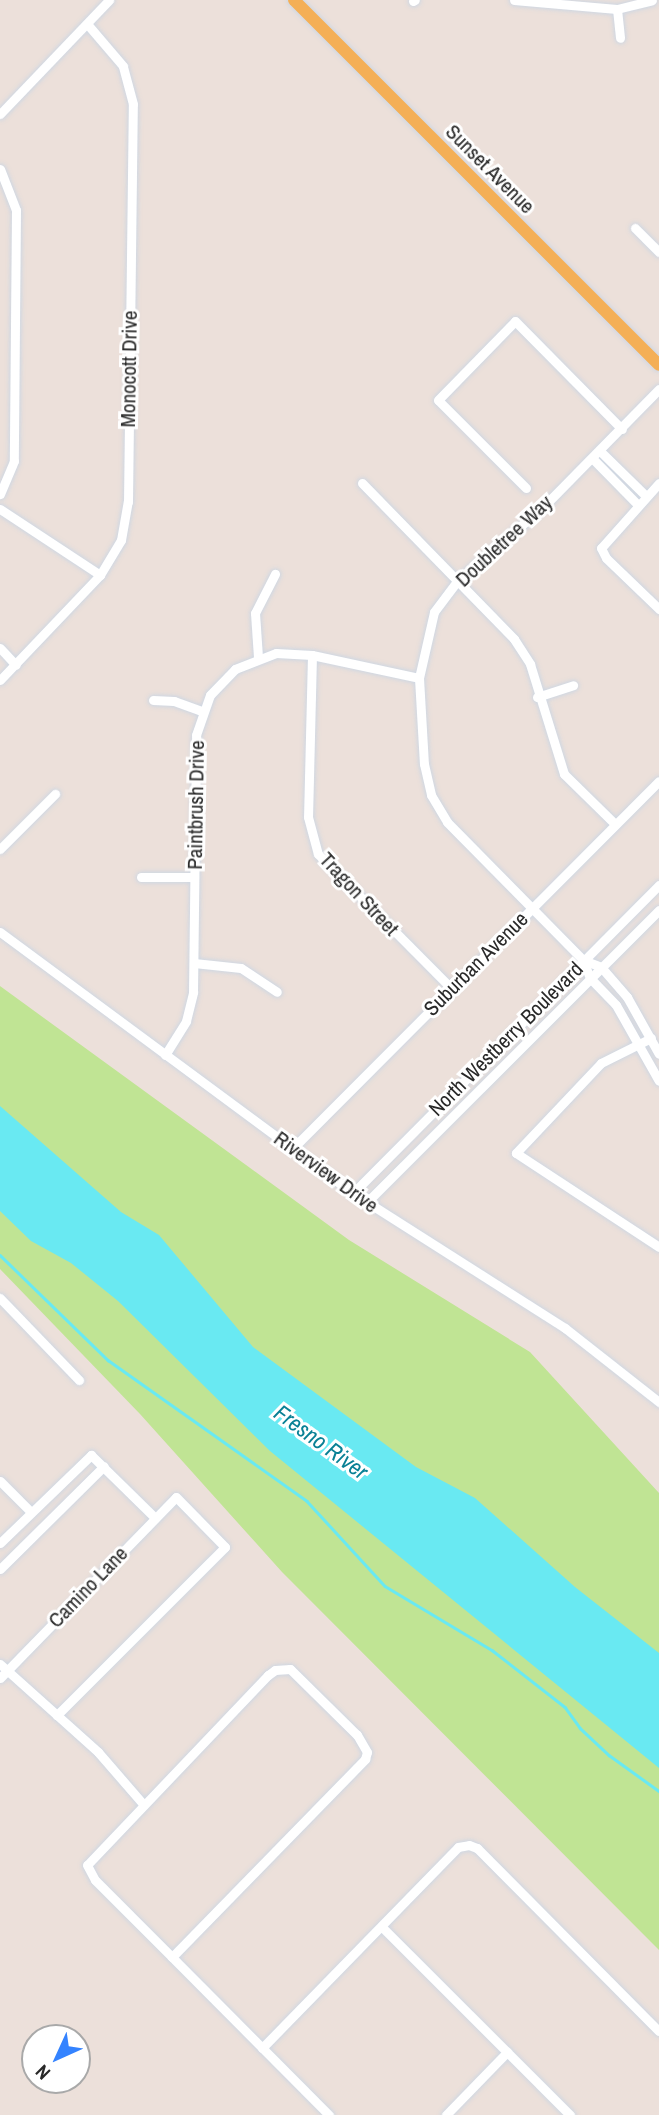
<!DOCTYPE html>
<style>
body{margin:0}
#map{position:relative;width:659px;height:2115px;overflow:hidden;background:#ece0da;font-family:"Archivo Narrow",sans-serif}
div>[style]{position:absolute}
.green>*{inset:0;background:#c0e494}
.water>*{inset:0;background:#69e9f2}
.stream>*{height:2.5px;margin:-1.25px;padding:0 1.25px;transform-origin:1.25px;border-radius:1.25px;background:#69e9f2}
.roads{filter:drop-shadow(0 0 2px #cfd7e2) drop-shadow(0 0 2px #cfd7e2)}
.minor>*{height:9px;margin:-4.5px;padding:0 4.5px;transform-origin:4.5px;border-radius:4.5px;background:#fff}
.major>*{height:12px;margin:-6px;padding:0 6px;transform-origin:6px;border-radius:6px;background:#f4af56}
span{translate:-50% -50%;white-space:nowrap;text-align:center;line-height:1.15;-webkit-text-stroke:6px #fff;paint-order:stroke}
.street-label{font-size:21px;color:#292929}
.water-label{font-size:23px;color:#098195;font-style:italic}
.north{position:absolute;left:21px;top:2024px;width:70px;height:70px;box-sizing:border-box;background:#fff;border:2px solid #a9a9a9;border-radius:50%;rotate:225deg;font-size:19px;font-weight:700;line-height:28px;text-align:center;color:#292929}
.north::after{content:'';display:block;margin:auto;width:24px;height:32px;background:#3483ff;clip-path:polygon(50% 0,100% 100%,50% 72%,0 100%)}
</style>
<div id="map">
<div class="green">
<div style="clip-path:polygon(0 986px,349px 1240px,530px 1352px,659px 1493px,659px 1950px,282px 1572px,140px 1414px,0 1269px)"></div>
</div>
<div class="water">
<div style="clip-path:polygon(0 1106px,121px 1212px,159px 1235px,253px 1347px,416px 1467px,475px 1498px,575px 1587px,659px 1653px,659px 1768px,270px 1451px,118px 1301px,71px 1263px,31px 1241px,0 1211px)"></div>
</div>
<div class="stream">
<div style="left:0;top:1255px;width:151px;rotate:44.2deg"></div>
<div style="left:108px;top:1360px;width:244px;rotate:35.3deg"></div>
<div style="left:307px;top:1501px;width:115px;rotate:47.5deg"></div>
<div style="left:385px;top:1586px;width:125px;rotate:30.9deg"></div>
<div style="left:492px;top:1650px;width:93px;rotate:38deg"></div>
<div style="left:565px;top:1707px;width:26px;rotate:54deg"></div>
<div style="left:580px;top:1728px;width:40px;rotate:43deg"></div>
<div style="left:609px;top:1755px;width:62px;rotate:35.8deg"></div>
</div>
<div class="roads">
<div class="minor">
<div style="left:514px;top:0;width:103px;rotate:5deg"></div>
<div style="left:617px;top:9px;width:36px;rotate:-14deg"></div>
<div style="left:413px;top:1px;width:2px;rotate:-27deg"></div>
<div style="left:617px;top:9px;width:29px;rotate:84deg"></div>
<div style="left:0;top:114px;width:158px;rotate:-46.3deg"></div>
<div style="left:0;top:169px;width:44px;rotate:68.7deg"></div>
<div style="left:16px;top:210px;width:251px;rotate:90.5deg"></div>
<div style="left:14px;top:461px;width:36px;rotate:113deg"></div>
<div style="left:635px;top:228px;width:34px;rotate:45deg"></div>
<div style="left:659px;top:389px;width:163px;rotate:134.5deg"></div>
<div style="left:545px;top:505px;width:115px;rotate:139.2deg"></div>
<div style="left:458px;top:580px;width:40px;rotate:127deg"></div>
<div style="left:434px;top:612px;width:68px;rotate:102.8deg"></div>
<div style="left:419px;top:678px;width:86px;rotate:86.7deg"></div>
<div style="left:424px;top:764px;width:32px;rotate:77deg"></div>
<div style="left:431px;top:795px;width:31px;rotate:59deg"></div>
<div style="left:447px;top:822px;width:194px;rotate:45.4deg"></div>
<div style="left:583px;top:960px;width:19px;rotate:69deg"></div>
<div style="left:590px;top:978px;width:37px;rotate:46deg"></div>
<div style="left:616px;top:1005px;width:87px;rotate:60.5deg"></div>
<div style="left:600px;top:451px;width:64px;rotate:44.4deg"></div>
<div style="left:592px;top:458px;width:66px;rotate:45.6deg"></div>
<div style="left:362px;top:483px;width:218px;rotate:45.7deg"></div>
<div style="left:514px;top:639px;width:30px;rotate:57deg"></div>
<div style="left:530px;top:664px;width:115px;rotate:72.8deg"></div>
<div style="left:564px;top:774px;width:71px;rotate:44.4deg"></div>
<div style="left:659px;top:483px;width:87px;rotate:131.7deg"></div>
<div style="left:601px;top:548px;width:11px;rotate:63deg"></div>
<div style="left:606px;top:558px;width:74px;rotate:43.9deg"></div>
<div style="left:526px;top:488px;width:124px;rotate:-135deg"></div>
<div style="left:438px;top:400px;width:110px;rotate:-45.7deg"></div>
<div style="left:515px;top:321px;width:152px;rotate:45.3deg"></div>
<div style="left:0;top:509px;width:120px;rotate:33.4deg"></div>
<div style="left:0;top:648px;width:23px;rotate:47deg"></div>
<div style="left:312px;top:655px;width:162px;rotate:91.4deg"></div>
<div style="left:308px;top:817px;width:38px;rotate:75deg"></div>
<div style="left:318px;top:854px;width:189px;rotate:45.2deg"></div>
<div style="left:258px;top:657px;width:44px;rotate:-93.9deg"></div>
<div style="left:255px;top:613px;width:44px;rotate:-62.9deg"></div>
<div style="left:0;top:680px;width:145px;rotate:-46.4deg"></div>
<div style="left:100px;top:575px;width:41px;rotate:-59deg"></div>
<div style="left:121px;top:540px;width:39px;rotate:-80deg"></div>
<div style="left:128px;top:502px;width:398px;rotate:-89.3deg"></div>
<div style="left:133px;top:104px;width:39px;rotate:-105deg"></div>
<div style="left:123px;top:66px;width:54px;rotate:-130.5deg"></div>
<div style="left:537px;top:697px;width:38px;rotate:-18deg"></div>
<div style="left:153px;top:700px;width:21px;rotate:3deg"></div>
<div style="left:174px;top:701px;width:30px;rotate:20deg"></div>
<div style="left:0;top:849px;width:78px;rotate:-45deg"></div>
<div style="left:141px;top:877px;width:53px"></div>
<div style="left:0;top:932px;width:439px;rotate:36.5deg"></div>
<div style="left:353px;top:1193px;width:251px;rotate:32.5deg"></div>
<div style="left:565px;top:1328px;width:120px;rotate:38.2deg"></div>
<div style="left:583px;top:960px;width:19px;rotate:21deg"></div>
<div style="left:601px;top:967px;width:40px;rotate:49deg"></div>
<div style="left:627px;top:997px;width:65px;rotate:60.7deg"></div>
<div style="left:194px;top:963px;width:47px;rotate:6.1deg"></div>
<div style="left:241px;top:968px;width:43px;rotate:33.7deg"></div>
<div style="left:651px;top:1038px;width:56px;rotate:153.4deg"></div>
<div style="left:601px;top:1063px;width:124px;rotate:133.4deg"></div>
<div style="left:516px;top:1153px;width:171px;rotate:33.3deg"></div>
<div style="left:165px;top:1055px;width:40px;rotate:-58deg"></div>
<div style="left:186px;top:1021px;width:30px;rotate:-76deg"></div>
<div style="left:193px;top:992px;width:257px;rotate:-89.3deg"></div>
<div style="left:196px;top:735px;width:42px;rotate:-70.7deg"></div>
<div style="left:210px;top:695px;width:36px;rotate:-46deg"></div>
<div style="left:235px;top:669px;width:44px;rotate:-21.3deg"></div>
<div style="left:276px;top:653px;width:36px;rotate:3deg"></div>
<div style="left:312px;top:655px;width:109px;rotate:12.1deg"></div>
<div style="left:293px;top:1148px;width:518px;rotate:-45.08deg"></div>
<div style="left:353px;top:1193px;width:434px;rotate:-45.2deg"></div>
<div style="left:367px;top:1202px;width:413px;rotate:-45deg"></div>
<div style="left:0;top:1298px;width:114px;rotate:46.1deg"></div>
<div style="left:0;top:1481px;width:44px;rotate:45deg"></div>
<div style="left:0;top:1543px;width:127px;rotate:-44deg"></div>
<div style="left:91px;top:1455px;width:90px;rotate:44.5deg"></div>
<div style="left:0;top:1569px;width:146px;rotate:-44.7deg"></div>
<div style="left:0;top:1664px;width:132px;rotate:41.9deg"></div>
<div style="left:98px;top:1752px;width:69px;rotate:49.1deg"></div>
<div style="left:0;top:1678px;width:252px;rotate:-45.8deg"></div>
<div style="left:176px;top:1497px;width:70px;rotate:45.6deg"></div>
<div style="left:225px;top:1547px;width:238px;rotate:135deg"></div>
<div style="left:382px;top:1927px;width:266px;rotate:45deg"></div>
<div style="left:172px;top:1957px;width:277px;rotate:-45.7deg"></div>
<div style="left:365px;top:1759px;width:7px;rotate:-74deg"></div>
<div style="left:367px;top:1752px;width:20px;rotate:-120deg"></div>
<div style="left:357px;top:1735px;width:94px;rotate:-135.4deg"></div>
<div style="left:290px;top:1669px;width:15px;rotate:176deg"></div>
<div style="left:275px;top:1670px;width:9px;rotate:144deg"></div>
<div style="left:268px;top:1675px;width:262px;rotate:133.6deg"></div>
<div style="left:87px;top:1865px;width:17px;rotate:62deg"></div>
<div style="left:95px;top:1880px;width:109px;rotate:45deg"></div>
<div style="left:172px;top:1957px;width:223px;rotate:45.2deg"></div>
<div style="left:262px;top:2048px;width:281px;rotate:-45.7deg"></div>
<div style="left:458px;top:1847px;width:11px;rotate:-10deg"></div>
<div style="left:469px;top:1845px;width:9px;rotate:21deg"></div>
<div style="left:477px;top:1848px;width:258px;rotate:45.2deg"></div>
<div style="left:446px;top:2115px;width:88px;rotate:-45.9deg"></div>
</div>
<div class="major">
<div style="left:294px;top:0;width:516px;rotate:45deg"></div>
</div>
</div>
<div class="street-label">
<span style="left:490px;top:169px;rotate:45deg">Sunset Avenue</span>
<span style="left:129px;top:369px;rotate:-89deg">Monocott Drive</span>
<span style="left:504px;top:541px;rotate:-43deg">Doubletree Way</span>
<span style="left:196px;top:805px;rotate:-89deg">Paintbrush Drive</span>
<span style="left:359px;top:894px;rotate:47deg">Tragon Street</span>
<span style="left:476px;top:964px;rotate:-45deg">Suburban Avenue</span>
<span style="left:506px;top:1039px;rotate:-45deg">North Westberry Boulevard</span>
<span style="left:326px;top:1172px;rotate:36deg">Riverview Drive</span>
<span style="left:88px;top:1587px;rotate:-46deg">Camino Lane</span>
</div>
<div class="water-label">
<span style="left:321px;top:1442px;rotate:36deg">Fresno River</span>
</div>
<div class="north">N</div>
</div>
